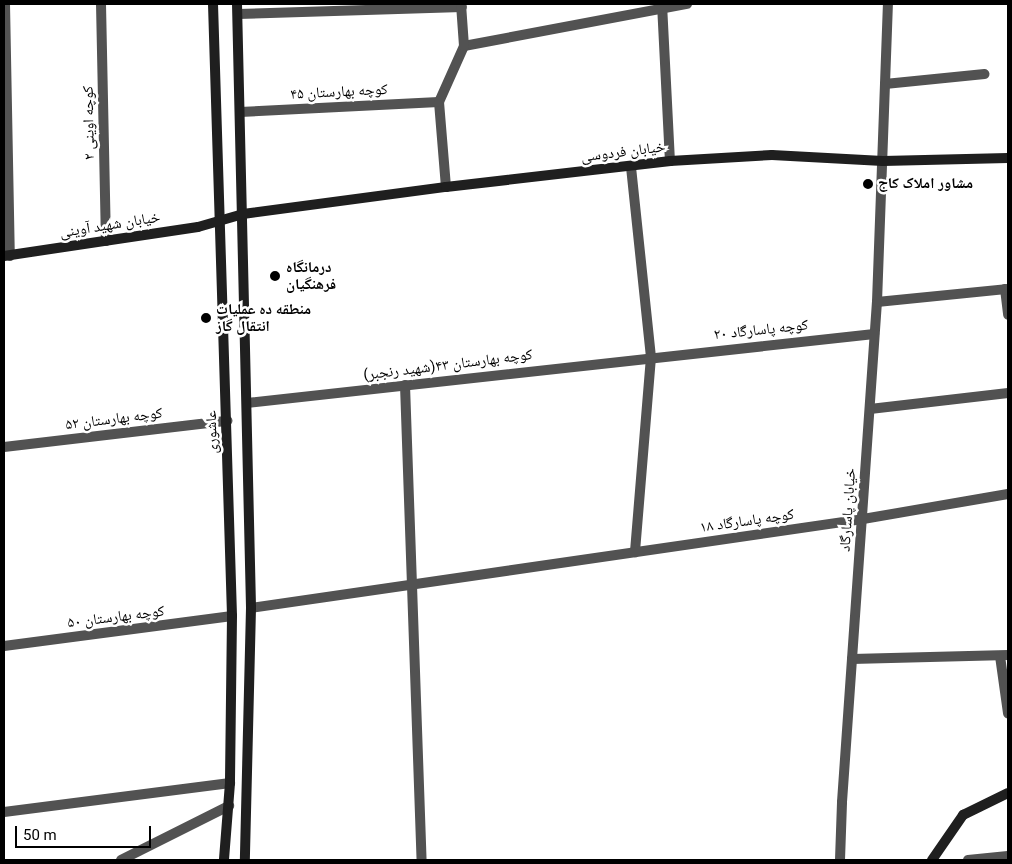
<!DOCTYPE html>
<meta charset="utf-8">
<style>
body{margin:0}
#map{position:relative;width:1012px;height:864px;overflow:hidden;background:#fff;font-family:Roboto,"Noto Naskh Arabic",sans-serif}
div>[style]{position:absolute}
.street>*{height:10px;margin:-5px;padding:0 5px;transform-origin:5px;border-radius:5px;background:#525252}
.secondary>*{height:10px;margin:-5px;padding:0 5px;transform-origin:5px;border-radius:5px;background:#1f1f1f}
.dots>*{width:14px;height:14px;translate:-50% -50%;box-sizing:border-box;border:2px solid #fff;border-radius:50%}
span{translate:-50% -50%;white-space:nowrap;text-align:center;line-height:1.15;-webkit-text-stroke:5px #fff;paint-order:stroke}
.street-label{font-size:15px;color:#000}
.poi-label{font-size:15px;color:#000;font-weight:700}
.left{translate:0 -50%;text-align:left}
.frame{position:absolute;inset:0;border:5px solid #000;pointer-events:none}
.scale{position:absolute;left:15px;top:826px;width:136px;height:22px;box-sizing:border-box;border:2px solid #000;border-top:0;padding-left:6px;font-size:15px;line-height:18px;white-space:nowrap;color:#000;-webkit-text-stroke:4px #fff;paint-order:stroke}
</style>
<div id="map">
<div class="street">
<div style="left:5px;top:4px;width:252px;rotate:88.9deg"></div>
<div style="left:101px;top:4px;width:237px;rotate:88.8deg"></div>
<div style="left:662px;top:4px;width:157px;rotate:87.1deg"></div>
<div style="left:238px;top:14px;width:224px;rotate:-1.8deg"></div>
<div style="left:464px;top:46px;width:227px;rotate:-10.7deg"></div>
<div style="left:885px;top:84px;width:100px;rotate:-5.7deg"></div>
<div style="left:240px;top:112px;width:199px;rotate:-2.9deg"></div>
<div style="left:631px;top:167px;width:191px;rotate:84deg"></div>
<div style="left:651px;top:357px;width:196px;rotate:94.7deg"></div>
<div style="left:446px;top:187px;width:85px;rotate:-94.7deg"></div>
<div style="left:439px;top:102px;width:61px;rotate:-65.9deg"></div>
<div style="left:464px;top:46px;width:42px;rotate:-94.1deg"></div>
<div style="left:1005px;top:289px;width:26px;rotate:83deg"></div>
<div style="left:877px;top:302px;width:132px;rotate:-5.7deg"></div>
<div style="left:405px;top:385px;width:475px;rotate:88deg"></div>
<div style="left:247px;top:403px;width:631px;rotate:-6.28deg"></div>
<div style="left:870px;top:409px;width:139px;rotate:-6.6deg"></div>
<div style="left:4px;top:447px;width:225px;rotate:-6.7deg"></div>
<div style="left:251px;top:608px;width:618px;rotate:-8.27deg"></div>
<div style="left:863px;top:519px;width:147px;rotate:-9.8deg"></div>
<div style="left:4px;top:646px;width:230px;rotate:-7.5deg"></div>
<div style="left:1000px;top:656px;width:58px;rotate:82deg"></div>
<div style="left:852px;top:659px;width:156px;rotate:-1.5deg"></div>
<div style="left:4px;top:812px;width:228px;rotate:-7.3deg"></div>
<div style="left:121px;top:860px;width:121px;rotate:-26.6deg"></div>
<div style="left:840px;top:860px;width:58px;rotate:-88deg"></div>
<div style="left:842px;top:802px;width:501px;rotate:-86deg"></div>
<div style="left:877px;top:302px;width:298px;rotate:-87.9deg"></div>
<div style="left:968px;top:860px;width:40px;rotate:-5.7deg"></div>
</div>
<div class="secondary">
<div style="left:213px;top:4px;width:612px;rotate:88.22deg"></div>
<div style="left:232px;top:616px;width:167px;rotate:90.7deg"></div>
<div style="left:230px;top:783px;width:77px;rotate:94.5deg"></div>
<div style="left:237px;top:4px;width:604px;rotate:88.67deg"></div>
<div style="left:251px;top:608px;width:252px;rotate:91.4deg"></div>
<div style="left:4px;top:256px;width:196px;rotate:-8.5deg"></div>
<div style="left:198px;top:227px;width:47px;rotate:-16.1deg"></div>
<div style="left:243px;top:214px;width:205px;rotate:-7.6deg"></div>
<div style="left:446px;top:187px;width:226px;rotate:-6.6deg"></div>
<div style="left:670px;top:161px;width:102px;rotate:-3.4deg"></div>
<div style="left:772px;top:155px;width:111px;rotate:3.1deg"></div>
<div style="left:883px;top:161px;width:125px;rotate:-1.4deg"></div>
<div style="left:932px;top:860px;width:55px;rotate:-55.4deg"></div>
<div style="left:963px;top:815px;width:50px;rotate:-26.1deg"></div>
</div>
<div class="dots">
<div style="left:868px;top:184px;background:#000"></div>
<div style="left:275px;top:276px;background:#000"></div>
<div style="left:206px;top:318px;background:#000"></div>
</div>
<div class="street-label">
<span style="left:339px;top:92px;rotate:-3deg">کوچه بهارستان ۴۵</span>
<span style="left:89px;top:123px;rotate:-91deg">کوچه اوینی ۲</span>
<span style="left:623px;top:152px;rotate:-7deg">خیابان فردوسی</span>
<span style="left:110px;top:225px;rotate:-9deg">خیابان شهید آوینی</span>
<span style="left:761px;top:330px;rotate:-6deg">کوچه پاسارگاد ۲۰</span>
<span style="left:448px;top:365px;rotate:-7deg">کوچه بهارستان ۴۳(شهید رنجبر)</span>
<span style="left:114px;top:419px;rotate:-7deg">کوچه بهارستان ۵۲</span>
<span style="left:212px;top:432px;rotate:-92deg">عاشوری</span>
<span style="left:848px;top:510px;rotate:-86deg">خیابان پاسارگاد</span>
<span style="left:747px;top:521px;rotate:-8deg">کوچه پاسارگاد ۱۸</span>
<span style="left:116px;top:617px;rotate:-7deg">کوچه بهارستان ۵۰</span>
</div>
<div class="poi-label">
<span class="left" style="left:878px;top:184px">مشاور املاک کاج</span>
<span class="left" style="left:286px;top:276px">درمانگاه<br>فرهنگیان</span>
<span class="left" style="left:216px;top:318px">منطقه ده عملیات<br>انتقال گاز</span>
</div>
<div class="frame"></div>
<div class="scale">50 m</div>
</div>
